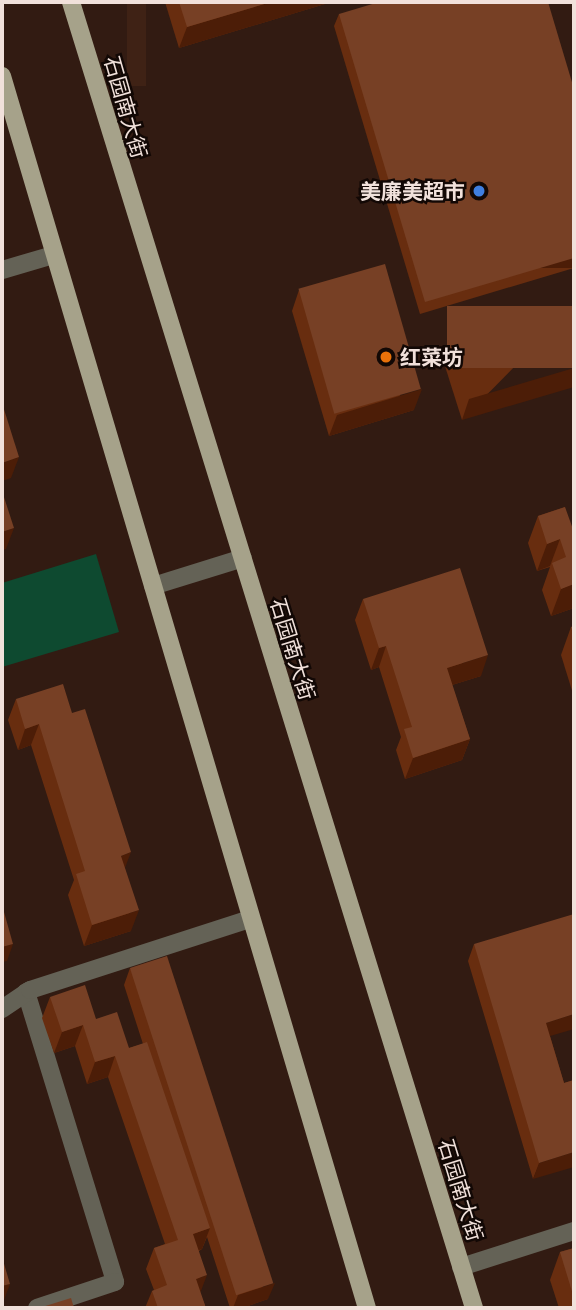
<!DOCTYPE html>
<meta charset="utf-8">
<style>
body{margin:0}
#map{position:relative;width:576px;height:1310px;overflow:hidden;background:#321b12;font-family:"PT Serif","Noto Sans SC",serif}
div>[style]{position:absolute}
.built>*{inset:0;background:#3f2215;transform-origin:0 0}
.green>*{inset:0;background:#0e4a30}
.minor>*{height:18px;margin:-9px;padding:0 9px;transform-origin:9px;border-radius:9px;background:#646256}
.major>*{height:18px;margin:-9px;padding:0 9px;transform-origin:9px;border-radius:9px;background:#a6a28a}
.wall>*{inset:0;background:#682d0f}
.shaded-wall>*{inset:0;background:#4c1d07;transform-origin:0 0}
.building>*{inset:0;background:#774025;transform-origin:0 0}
.dots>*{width:19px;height:19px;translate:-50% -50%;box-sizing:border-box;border:4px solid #120805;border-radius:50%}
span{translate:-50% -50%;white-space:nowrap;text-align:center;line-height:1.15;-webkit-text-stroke:5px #120805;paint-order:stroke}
.street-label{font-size:21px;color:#f1e1db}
.poi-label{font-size:21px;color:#f1e1db;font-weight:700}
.right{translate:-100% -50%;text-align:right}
.left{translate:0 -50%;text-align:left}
.frame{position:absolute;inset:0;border:4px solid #f1e1db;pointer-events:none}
</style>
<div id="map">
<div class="built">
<div style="left:127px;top:2px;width:19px;height:84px"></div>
</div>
<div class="green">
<div style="clip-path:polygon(96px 554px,119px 632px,2px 667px,2px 583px)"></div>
</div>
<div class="minor">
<div style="left:2px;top:270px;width:53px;rotate:-16.4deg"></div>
<div style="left:153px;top:586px;width:94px;rotate:-17.3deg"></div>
<div style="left:26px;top:992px;width:303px;rotate:72.9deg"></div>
<div style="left:115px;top:1282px;width:82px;rotate:161.6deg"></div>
<div style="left:2px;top:1009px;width:34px;rotate:-34deg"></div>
<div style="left:30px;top:990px;width:231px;rotate:-17.9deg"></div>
<div style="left:461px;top:1267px;width:119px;rotate:-17.7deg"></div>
</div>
<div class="major">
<div style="left:71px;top:2px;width:1367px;rotate:72.85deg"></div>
<div style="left:2px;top:76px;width:1285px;rotate:73.5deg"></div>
</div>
<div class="wall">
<div style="clip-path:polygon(165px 2px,328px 2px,325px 4px,179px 48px)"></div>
<div style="clip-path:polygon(339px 14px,574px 89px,574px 268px,420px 314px,334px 26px)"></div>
<div style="clip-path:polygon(299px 290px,414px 410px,329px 436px,292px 311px)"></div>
<div style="clip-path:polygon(574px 306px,462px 420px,444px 363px,452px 342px)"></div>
<div style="clip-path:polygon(565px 507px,574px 608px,551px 616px,542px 590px,550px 567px,537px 571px,528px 543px,538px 516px)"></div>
<div style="clip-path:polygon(363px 599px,481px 676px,452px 685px,470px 739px,462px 760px,405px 779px,396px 750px,401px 737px,379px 667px,371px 670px,355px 620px)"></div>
<div style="clip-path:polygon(574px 626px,574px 697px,561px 655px,571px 627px)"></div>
<div style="clip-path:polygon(16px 699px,72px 713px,125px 868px,131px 931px,84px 946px,68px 895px,74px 880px,31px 745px,18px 750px,8px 720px)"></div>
<div style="clip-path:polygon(474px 944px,550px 1036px,564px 1083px,574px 1080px,533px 1179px,468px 961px)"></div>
<div style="clip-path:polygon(130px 968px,268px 1299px,242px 1308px,230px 1308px,207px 1237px,202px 1249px,199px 1251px,200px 1293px,206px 1308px,145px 1308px,152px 1291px,154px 1290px,146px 1269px,154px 1248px,165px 1244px,108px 1077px,87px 1084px,75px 1046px,54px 1053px,42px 1018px,50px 997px,96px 1019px,129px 1048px,143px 1044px,124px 985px)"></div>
<div style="clip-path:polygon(574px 1248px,574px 1308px,559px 1308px,550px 1280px,560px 1252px)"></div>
</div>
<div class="shaded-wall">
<div style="clip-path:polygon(271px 2px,328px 2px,325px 4px,179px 48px,187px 27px)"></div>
<div style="left:574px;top:258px;width:10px;height:155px;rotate:90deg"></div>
<div style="clip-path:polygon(574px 368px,574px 387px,462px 420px,469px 399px)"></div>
<div style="clip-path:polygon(422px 389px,414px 410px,329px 436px,337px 415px)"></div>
<div style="clip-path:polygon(19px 457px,11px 478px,2px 481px,2px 463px)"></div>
<div style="clip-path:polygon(14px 528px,6px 549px,2px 550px,2px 532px)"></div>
<div style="clip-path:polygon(560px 539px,550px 566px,537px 571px,547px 544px)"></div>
<div style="clip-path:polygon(574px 583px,574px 608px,551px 616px,561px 589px)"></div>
<div style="clip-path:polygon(386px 646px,379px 667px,371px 670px,379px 648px)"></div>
<div style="clip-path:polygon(488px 655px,481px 676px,439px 689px,447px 668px)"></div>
<div style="clip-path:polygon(39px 724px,31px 745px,18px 750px,25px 729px)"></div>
<div style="clip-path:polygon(470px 739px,462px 760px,405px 779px,413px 758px)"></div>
<div style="clip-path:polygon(131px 852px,123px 873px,121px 856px)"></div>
<div style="clip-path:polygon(139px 910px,131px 931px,84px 946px,92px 925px)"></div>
<div style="clip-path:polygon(13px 944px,7px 961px,2px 962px,2px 947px)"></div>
<div style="clip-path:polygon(574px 1014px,574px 1029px,540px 1039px,546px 1023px)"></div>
<div style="clip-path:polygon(83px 1025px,75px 1046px,54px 1053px,62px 1032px)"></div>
<div style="clip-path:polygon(115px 1056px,108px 1077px,87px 1084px,95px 1062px)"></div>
<div style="clip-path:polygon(574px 1152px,574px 1167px,533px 1179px,539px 1163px)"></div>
<div style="clip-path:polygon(210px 1228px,202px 1249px,185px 1255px,193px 1234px)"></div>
<div style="clip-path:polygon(207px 1275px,199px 1296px,196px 1279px)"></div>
<div style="clip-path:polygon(275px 1283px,268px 1299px,242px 1308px,233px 1308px,238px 1295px)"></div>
<div style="clip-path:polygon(10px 1284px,2px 1305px,2px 1286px)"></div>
</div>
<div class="building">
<div style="clip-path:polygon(179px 2px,271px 2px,187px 27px)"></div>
<div style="clip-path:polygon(379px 2px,548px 2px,574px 89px,574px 258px,425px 302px,339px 14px)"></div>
<div style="left:385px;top:264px;width:130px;height:90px;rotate:74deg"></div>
<div style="left:574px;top:306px;width:62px;height:127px;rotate:90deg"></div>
<div style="clip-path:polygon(2px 403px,19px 457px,2px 463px)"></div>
<div style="clip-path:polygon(2px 491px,14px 528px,2px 532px)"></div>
<div style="clip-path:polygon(565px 507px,574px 532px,574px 584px,561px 589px,552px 563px,566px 557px,560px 539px,547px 544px,538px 516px)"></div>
<div style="clip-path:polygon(460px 568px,488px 655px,447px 668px,470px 739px,413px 758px,404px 729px,412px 727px,386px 646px,379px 648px,363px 599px)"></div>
<div style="clip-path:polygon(574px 626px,574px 637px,571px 627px)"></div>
<div style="clip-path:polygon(63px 684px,72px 713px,85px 709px,131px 852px,121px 856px,139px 910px,92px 925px,76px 874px,85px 871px,39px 724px,25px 729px,16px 699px)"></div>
<div style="clip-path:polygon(2px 905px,13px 944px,2px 947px)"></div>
<div style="clip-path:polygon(574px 914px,574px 1014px,546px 1023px,564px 1083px,574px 1080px,574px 1152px,539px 1163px,474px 944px)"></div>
<div style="left:167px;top:956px;width:344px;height:39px;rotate:72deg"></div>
<div style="clip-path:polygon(85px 985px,96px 1019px,117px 1012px,129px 1048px,147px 1042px,210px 1228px,193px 1234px,207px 1275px,196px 1279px,206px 1308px,158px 1308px,152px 1291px,167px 1285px,154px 1248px,178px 1240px,115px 1056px,95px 1062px,83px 1025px,62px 1032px,50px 997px)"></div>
<div style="clip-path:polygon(574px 1248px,574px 1298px,560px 1252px)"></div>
<div style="clip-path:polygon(2px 1257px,10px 1284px,2px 1286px)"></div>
<div style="clip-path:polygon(71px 1298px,74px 1308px,39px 1308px)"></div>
</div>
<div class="dots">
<div style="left:479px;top:191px;background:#3f7fe0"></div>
<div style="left:386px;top:357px;background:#e8710a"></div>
</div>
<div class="street-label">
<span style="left:126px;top:107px;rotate:74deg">石园南大街</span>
<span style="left:293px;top:649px;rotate:73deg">石园南大街</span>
<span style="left:461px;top:1190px;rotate:73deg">石园南大街</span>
</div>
<div class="poi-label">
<span class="right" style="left:465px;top:191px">美廉美超市</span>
<span class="left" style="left:400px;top:357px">红菜坊</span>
</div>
<div class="frame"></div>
</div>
